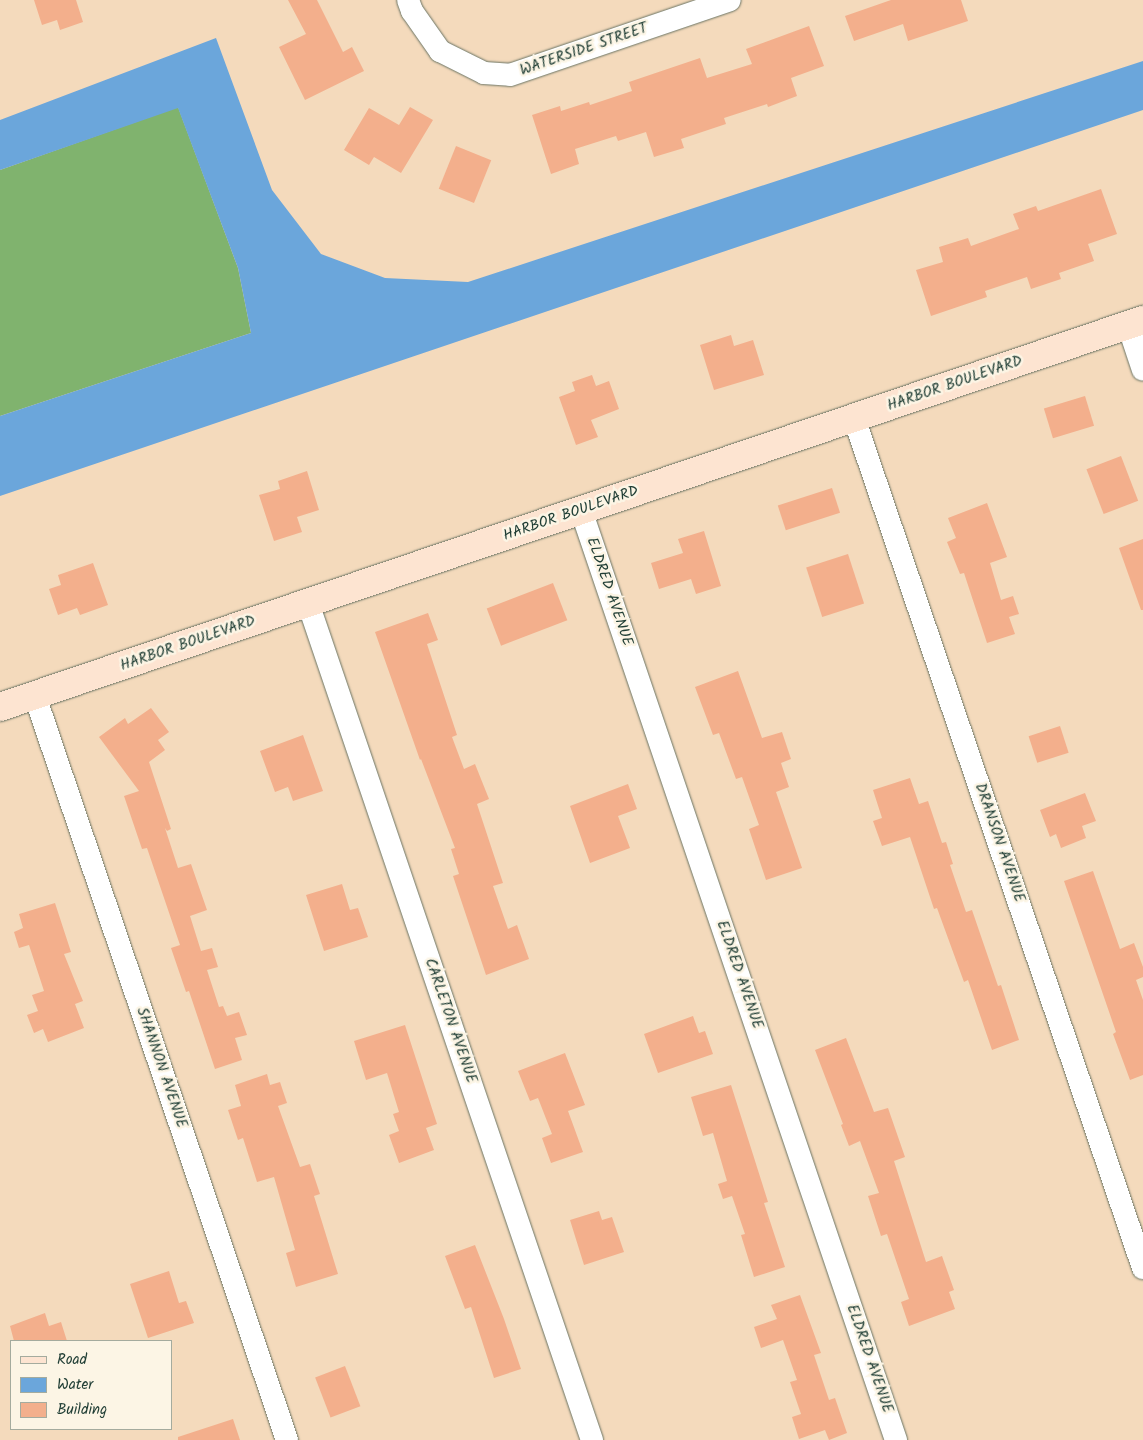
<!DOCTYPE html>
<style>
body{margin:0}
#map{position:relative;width:1143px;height:1440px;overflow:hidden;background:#f4dabc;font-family:Kalam,sans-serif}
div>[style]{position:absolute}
.forest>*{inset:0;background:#80b36e}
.water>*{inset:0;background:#6ba6db}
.building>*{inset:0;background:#f3af8c;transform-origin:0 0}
.roads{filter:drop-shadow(0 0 1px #6a7464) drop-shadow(0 0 1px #6a7464)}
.street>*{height:22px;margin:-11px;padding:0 11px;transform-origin:11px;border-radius:11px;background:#fff}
.secondary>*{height:28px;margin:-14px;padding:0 14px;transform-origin:14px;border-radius:14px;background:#fde4d1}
span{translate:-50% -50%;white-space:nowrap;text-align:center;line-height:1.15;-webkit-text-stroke:5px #fcf5e5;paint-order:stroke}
.street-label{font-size:15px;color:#1f3d34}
.legend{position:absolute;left:10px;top:1340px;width:162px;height:90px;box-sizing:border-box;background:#fcf5e5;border:1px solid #a4ab9e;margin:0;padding:6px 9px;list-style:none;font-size:15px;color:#1f3d34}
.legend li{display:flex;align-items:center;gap:10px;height:25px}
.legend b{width:25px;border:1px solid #a4ab9e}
</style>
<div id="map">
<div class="forest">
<div style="clip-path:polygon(178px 107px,238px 268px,251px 333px,0 416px,0 170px)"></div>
</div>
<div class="water">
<div style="clip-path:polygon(216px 38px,272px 190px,321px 254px,385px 278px,468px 282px,1143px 61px,1143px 110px,0 496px,0 416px,251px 333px,238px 268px,178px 108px,0 170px,0 120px)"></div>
</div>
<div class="building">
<div style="clip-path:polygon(34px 0,76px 0,83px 22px,60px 30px,57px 20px,42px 25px)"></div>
<div style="clip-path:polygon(288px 0,317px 0,343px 52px,352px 47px,364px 71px,305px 100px,279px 47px,306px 34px)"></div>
<div style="clip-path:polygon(891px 0,961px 0,968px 21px,908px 41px,903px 24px,854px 41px,845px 16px)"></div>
<div style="clip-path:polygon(809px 26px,824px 66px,791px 78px,797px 96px,768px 107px,767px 104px,724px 118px,726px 124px,681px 139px,684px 148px,654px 157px,646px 132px,618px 141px,616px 136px,575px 149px,579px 164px,551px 174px,532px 115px,560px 106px,561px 111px,589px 102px,590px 105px,632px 91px,629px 82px,700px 58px,707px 78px,752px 64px,746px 49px)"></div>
<div style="clip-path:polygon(410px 107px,433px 120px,401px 173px,374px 157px,369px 165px,344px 150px,369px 108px,399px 125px)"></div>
<div style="left:456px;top:146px;width:38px;height:46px;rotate:22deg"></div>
<div style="clip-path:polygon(1101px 189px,1117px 234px,1088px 244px,1094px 261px,1059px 273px,1061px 279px,1031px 289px,1027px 277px,985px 291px,987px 297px,931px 316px,916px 270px,943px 262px,939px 247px,968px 238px,971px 246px,1019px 229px,1013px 214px,1036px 206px,1038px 211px)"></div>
<div style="clip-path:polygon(731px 335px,734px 346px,753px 340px,764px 375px,714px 390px,700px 345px)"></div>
<div style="clip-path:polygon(592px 375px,596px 386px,609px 381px,619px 409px,591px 420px,598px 437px,576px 445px,559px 397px,575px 391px,572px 382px)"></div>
<div style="left:1085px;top:396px;width:31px;height:43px;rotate:73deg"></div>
<div style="left:1121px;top:456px;width:48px;height:37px;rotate:69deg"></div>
<div style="clip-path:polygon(307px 471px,319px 510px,297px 517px,302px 532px,274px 541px,259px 495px,280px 489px,278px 481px)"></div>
<div style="left:832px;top:488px;width:26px;height:57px;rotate:72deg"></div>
<div style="clip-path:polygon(987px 503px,1007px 557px,990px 563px,1001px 600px,1013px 596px,1019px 614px,1009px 617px,1015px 634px,987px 643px,964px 573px,960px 574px,947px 542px,956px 538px,948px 518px)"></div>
<div style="clip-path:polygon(704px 531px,721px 586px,696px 594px,691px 579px,659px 589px,651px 563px,683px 553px,678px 539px)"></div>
<div style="clip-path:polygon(1143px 539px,1143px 610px,1141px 610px,1119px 548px)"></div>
<div style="left:848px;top:554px;width:52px;height:44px;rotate:72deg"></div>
<div style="clip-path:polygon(93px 563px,108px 605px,80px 615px,77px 608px,58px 615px,49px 589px,61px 585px,58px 575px)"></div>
<div style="left:553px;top:583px;width:40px;height:71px;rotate:69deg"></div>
<div style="clip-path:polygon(428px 613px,438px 640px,427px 644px,457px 735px,452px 737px,464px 769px,475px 764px,489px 799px,477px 804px,503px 883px,493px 886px,508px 929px,517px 925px,529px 959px,486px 975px,453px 876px,459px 874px,451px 849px,455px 848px,421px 759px,420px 760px,375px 632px)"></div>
<div style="clip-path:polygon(738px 671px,762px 738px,782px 732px,791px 759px,781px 763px,789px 787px,776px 792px,802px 868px,766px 880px,749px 829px,759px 825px,742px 777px,736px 779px,719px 733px,713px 735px,695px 687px)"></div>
<div style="clip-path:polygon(151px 708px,169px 732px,158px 740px,165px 750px,149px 762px,171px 829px,167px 831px,165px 828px,178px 868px,191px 864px,207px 910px,190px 916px,201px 951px,212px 948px,218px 967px,207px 970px,219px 1007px,223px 1006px,227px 1016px,239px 1012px,247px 1035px,235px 1038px,242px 1060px,215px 1069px,189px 991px,186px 992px,171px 948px,180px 945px,147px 848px,142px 849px,124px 796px,139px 791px,99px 737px,125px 718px,128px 724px)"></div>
<div style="left:1060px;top:726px;width:28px;height:33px;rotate:72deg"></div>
<div style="clip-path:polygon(303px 735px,323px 791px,293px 801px,288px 787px,275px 792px,260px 751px)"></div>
<div style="clip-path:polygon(910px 778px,919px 804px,928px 801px,942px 843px,946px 842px,953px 864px,950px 865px,966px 912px,972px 910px,998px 986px,1001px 985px,1019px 1040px,992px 1050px,968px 980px,964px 982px,937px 908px,934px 909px,910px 837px,882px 846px,873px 821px,882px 818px,873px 790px)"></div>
<div style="clip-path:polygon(628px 784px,637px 809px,618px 816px,630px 848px,590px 863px,570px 806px)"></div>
<div style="clip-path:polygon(1085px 793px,1096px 821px,1082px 826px,1086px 838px,1061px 848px,1056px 834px,1050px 837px,1040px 810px)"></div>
<div style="clip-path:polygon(1093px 871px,1120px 949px,1134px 943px,1143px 967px,1143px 977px,1136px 980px,1143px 1000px,1143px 1075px,1130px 1080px,1113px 1034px,1116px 1032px,1064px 881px)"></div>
<div style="clip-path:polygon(342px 884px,350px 910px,358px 908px,368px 937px,324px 951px,306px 895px)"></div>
<div style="clip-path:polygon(55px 903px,71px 952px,64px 954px,83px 1001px,75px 1004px,84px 1028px,48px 1042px,43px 1029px,34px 1033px,27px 1015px,38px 1011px,32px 995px,44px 991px,29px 945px,19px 948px,14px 932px,23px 928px,19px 914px)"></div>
<div style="clip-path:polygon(693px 1016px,699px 1033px,705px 1031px,713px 1054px,658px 1073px,644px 1034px)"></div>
<div style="clip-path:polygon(405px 1025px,437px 1124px,426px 1128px,434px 1150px,399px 1163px,389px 1135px,399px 1131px,393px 1114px,399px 1112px,387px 1073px,366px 1080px,354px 1041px)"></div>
<div style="clip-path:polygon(846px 1038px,874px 1112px,888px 1108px,905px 1157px,894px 1161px,926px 1262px,942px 1256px,954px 1290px,949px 1292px,955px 1309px,909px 1326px,901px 1302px,909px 1299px,887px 1234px,881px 1236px,868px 1196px,879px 1193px,860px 1141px,849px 1146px,841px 1125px,843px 1124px,815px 1050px)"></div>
<div style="clip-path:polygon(565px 1053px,585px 1105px,568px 1111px,583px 1152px,551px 1163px,542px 1138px,552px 1134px,538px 1098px,530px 1101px,518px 1071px)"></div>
<div style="clip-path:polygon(267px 1074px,270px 1085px,280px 1082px,287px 1103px,278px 1106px,300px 1167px,310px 1164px,320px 1194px,314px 1196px,338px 1274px,296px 1287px,286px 1253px,295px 1250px,274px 1177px,257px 1182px,243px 1138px,238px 1140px,228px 1110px,241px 1106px,235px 1085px)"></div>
<div style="clip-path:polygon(731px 1085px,768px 1202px,764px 1203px,785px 1267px,754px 1277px,741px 1235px,745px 1234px,732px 1196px,723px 1199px,718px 1184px,727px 1181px,713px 1133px,703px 1136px,691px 1097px)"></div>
<div style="clip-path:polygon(599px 1211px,602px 1220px,612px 1217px,624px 1252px,584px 1265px,570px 1220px)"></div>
<div style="clip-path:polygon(475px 1245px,504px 1319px,521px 1369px,494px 1378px,471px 1307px,465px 1309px,445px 1256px)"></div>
<div style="clip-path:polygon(169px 1271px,179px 1303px,186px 1301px,194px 1323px,148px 1338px,130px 1284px)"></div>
<div style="clip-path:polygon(800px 1295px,821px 1353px,814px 1355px,829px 1400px,835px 1398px,847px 1433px,829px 1440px,825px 1430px,799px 1439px,792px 1417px,801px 1414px,790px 1382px,797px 1380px,783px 1340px,761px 1348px,754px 1327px,777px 1319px,771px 1305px)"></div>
<div style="clip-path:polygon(45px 1313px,49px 1326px,61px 1322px,67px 1341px,14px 1341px,10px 1326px)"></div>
<div style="left:345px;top:1366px;width:43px;height:32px;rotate:69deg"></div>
<div style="clip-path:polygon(233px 1419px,240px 1440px,178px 1440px,178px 1437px)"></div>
</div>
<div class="roads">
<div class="street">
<div style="left:408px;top:0;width:12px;rotate:70deg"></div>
<div style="left:412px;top:11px;width:49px;rotate:55deg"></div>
<div style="left:440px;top:51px;width:49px;rotate:26.6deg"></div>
<div style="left:484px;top:73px;width:26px;rotate:4deg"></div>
<div style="left:510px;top:75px;width:232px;rotate:-18.8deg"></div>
<div style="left:1128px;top:325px;width:47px;rotate:71.6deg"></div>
<div style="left:854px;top:418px;width:898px;rotate:71.22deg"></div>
<div style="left:581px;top:510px;width:982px;rotate:71.29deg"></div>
<div style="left:308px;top:603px;width:884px;rotate:71.26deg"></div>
<div style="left:35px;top:696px;width:786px;rotate:71.29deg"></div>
</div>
<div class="secondary">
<div style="left:0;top:707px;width:1207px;rotate:-18.71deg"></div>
</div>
</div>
<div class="street-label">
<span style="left:584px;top:50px;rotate:-19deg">WATERSIDE STREET</span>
<span style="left:955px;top:384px;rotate:-19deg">HARBOR BOULEVARD</span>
<span style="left:571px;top:514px;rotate:-19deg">HARBOR BOULEVARD</span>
<span style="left:609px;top:592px;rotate:71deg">ELDRED AVENUE</span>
<span style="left:188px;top:644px;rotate:-19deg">HARBOR BOULEVARD</span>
<span style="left:999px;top:843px;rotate:71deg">DRANSON AVENUE</span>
<span style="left:739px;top:975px;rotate:71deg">ELDRED AVENUE</span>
<span style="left:450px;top:1021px;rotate:71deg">CARLETON AVENUE</span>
<span style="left:161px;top:1068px;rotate:71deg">SHANNON AVENUE</span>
<span style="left:869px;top:1359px;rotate:71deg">ELDRED AVENUE</span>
</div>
<ul class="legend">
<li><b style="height:6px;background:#fde4d1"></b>Road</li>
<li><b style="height:14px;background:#6ba6db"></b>Water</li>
<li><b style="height:14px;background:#f3af8c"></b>Building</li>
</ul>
</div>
